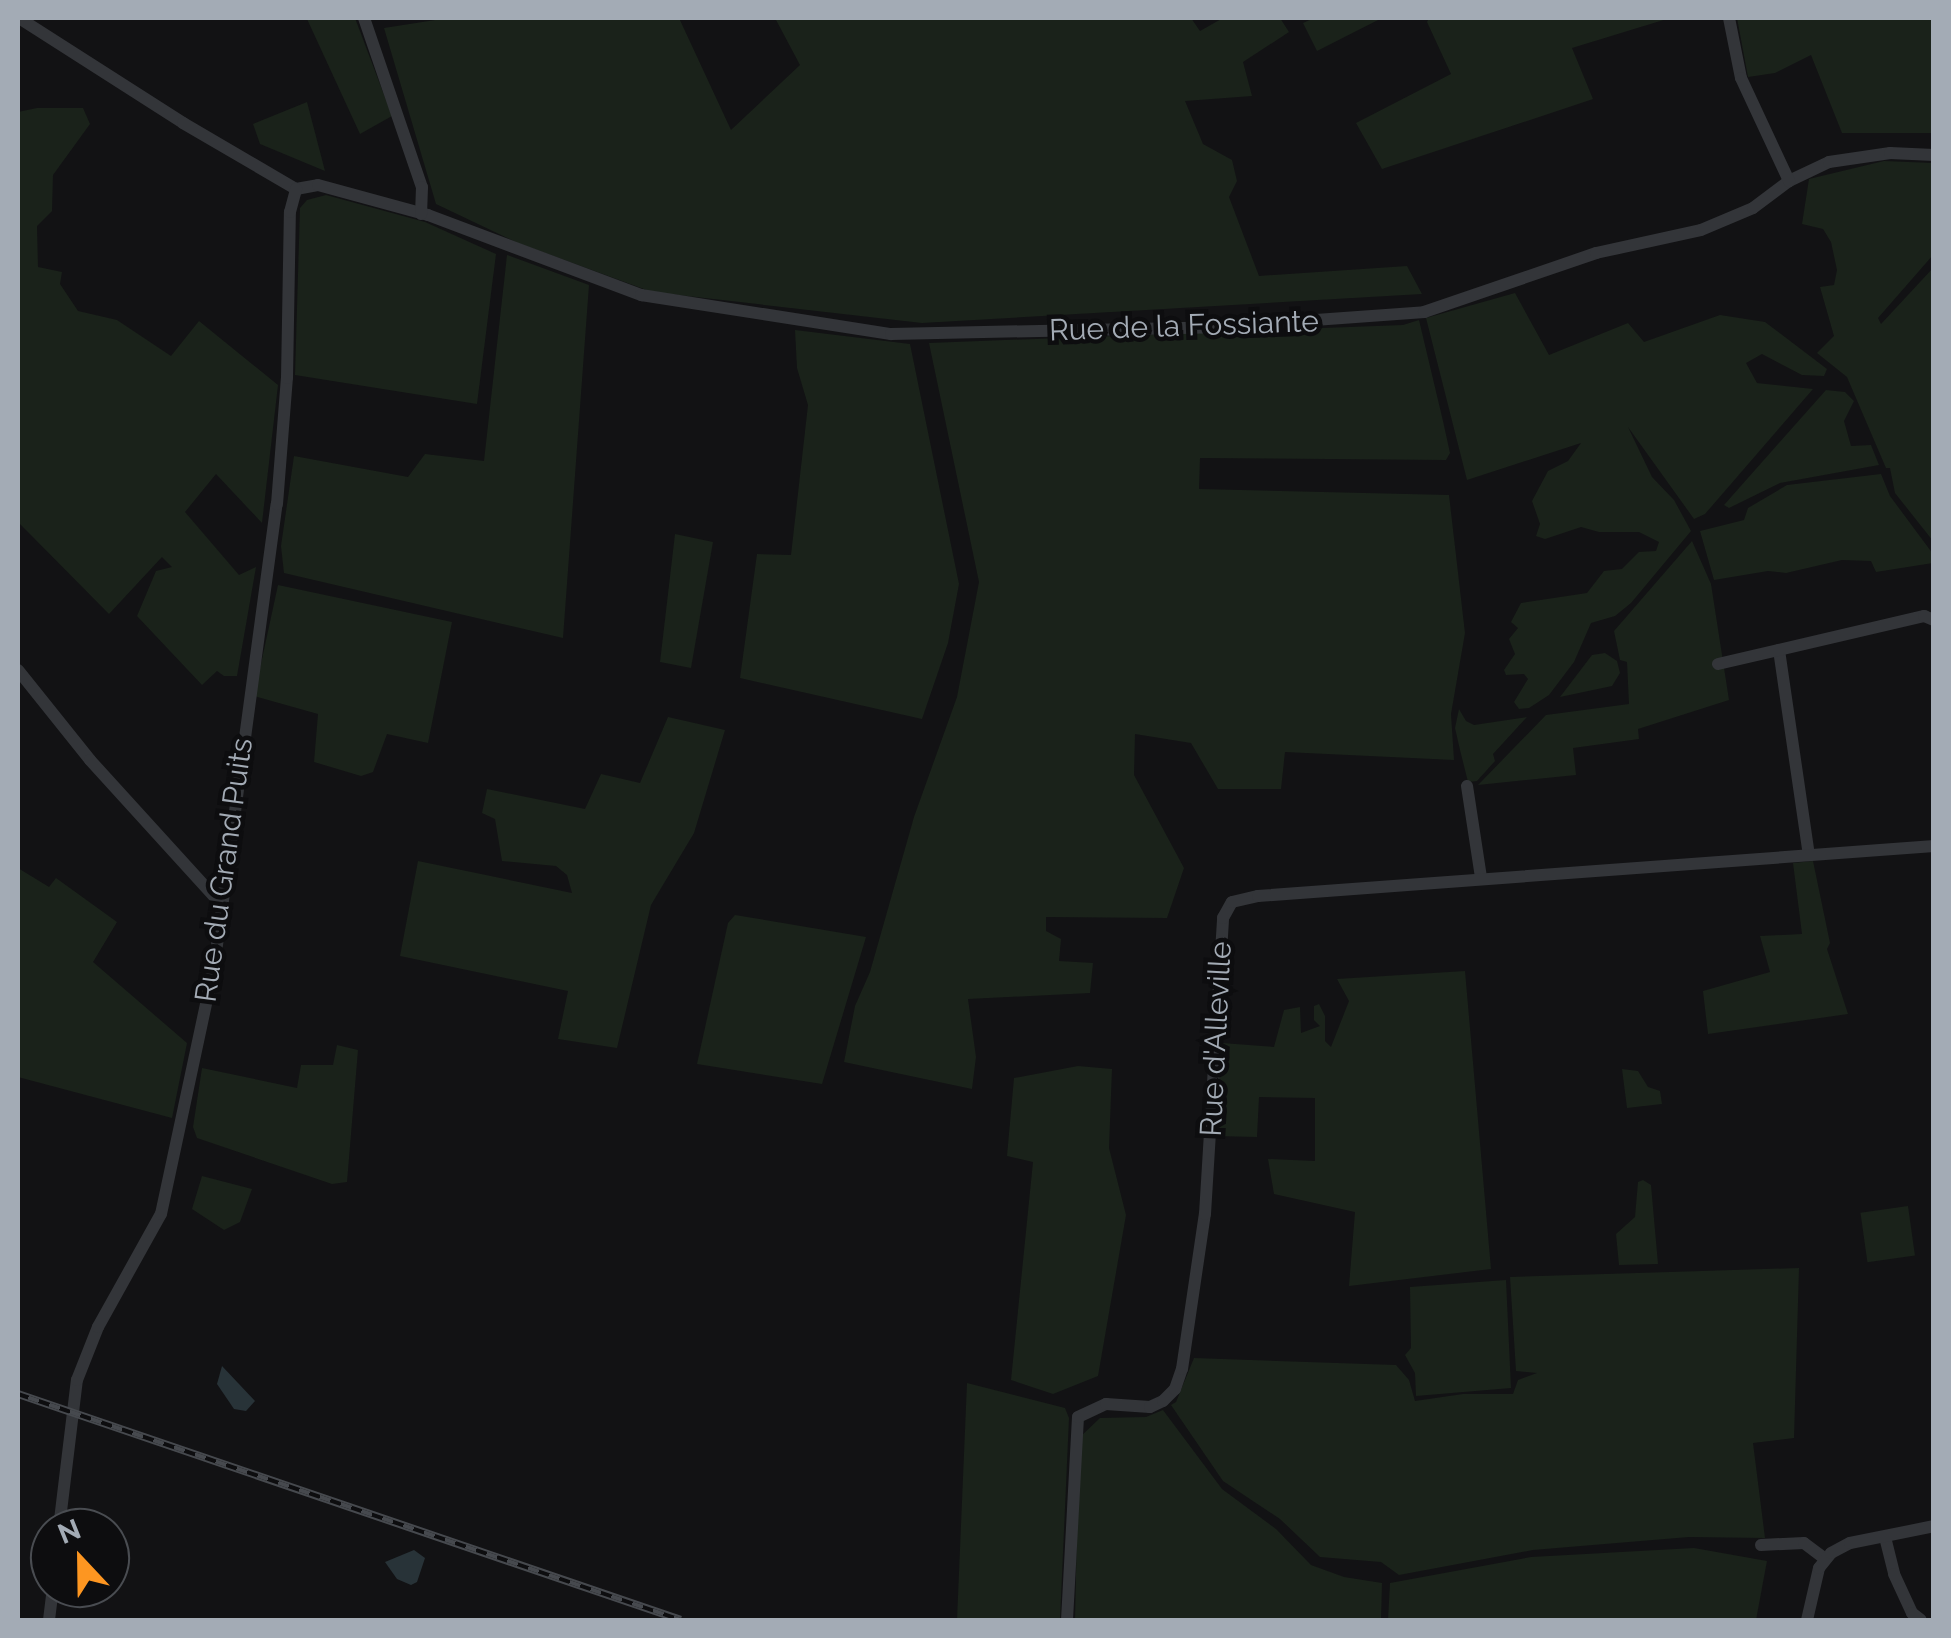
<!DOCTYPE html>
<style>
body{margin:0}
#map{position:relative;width:1951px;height:1638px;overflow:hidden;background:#121214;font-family:Raleway,sans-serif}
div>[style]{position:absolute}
.green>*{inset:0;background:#1a221a;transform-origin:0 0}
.water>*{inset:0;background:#283338}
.minor>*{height:12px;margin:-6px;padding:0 6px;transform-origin:6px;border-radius:6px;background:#333539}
.rail>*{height:8px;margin-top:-4px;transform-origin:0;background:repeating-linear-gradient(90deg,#0d0d0f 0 11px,#46494e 0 22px);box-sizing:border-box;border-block:2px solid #46494e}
span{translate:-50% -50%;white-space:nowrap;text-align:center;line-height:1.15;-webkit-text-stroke:9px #0d0d0f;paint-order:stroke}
.street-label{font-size:30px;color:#a3abb5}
.frame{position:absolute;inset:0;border:20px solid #a3abb5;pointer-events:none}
.north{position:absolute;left:30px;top:1508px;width:100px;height:100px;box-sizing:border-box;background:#0d0d0f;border:2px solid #494c51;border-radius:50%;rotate:338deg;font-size:28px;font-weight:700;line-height:40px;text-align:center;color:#a3abb5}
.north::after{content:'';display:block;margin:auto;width:35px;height:45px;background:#fd9621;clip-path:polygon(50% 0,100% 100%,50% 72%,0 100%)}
</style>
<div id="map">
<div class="green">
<div style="clip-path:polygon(355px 18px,392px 116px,360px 134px,307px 19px)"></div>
<div style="clip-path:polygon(448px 18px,679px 18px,731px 130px,800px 65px,775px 18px,1191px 18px,1200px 31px,1223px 18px,1280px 18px,1289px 32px,1243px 62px,1252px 96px,1185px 101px,1203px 144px,1232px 160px,1237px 181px,1229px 197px,1259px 276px,1407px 266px,1422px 294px,922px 323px,652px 292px,518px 243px,436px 204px,384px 28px)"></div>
<div style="clip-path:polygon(1314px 18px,1382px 18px,1317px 51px,1303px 23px)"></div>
<div style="clip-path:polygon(1429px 18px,1670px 18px,1572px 48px,1593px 99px,1382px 169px,1356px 123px,1451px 74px,1427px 22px)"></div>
<div style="clip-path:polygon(1737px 18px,1933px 18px,1933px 133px,1842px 133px,1811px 55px,1775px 73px,1748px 77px)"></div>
<div style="clip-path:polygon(307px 102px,325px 171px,260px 144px,253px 124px)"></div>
<div style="clip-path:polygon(37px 108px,83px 108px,90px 124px,53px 175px,52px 211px,37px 226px,38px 267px,62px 272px,60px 284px,78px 311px,117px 320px,171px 356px,199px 321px,278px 385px,262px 523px,216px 474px,185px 512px,239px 575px,256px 567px,237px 676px,224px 676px,217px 671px,202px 685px,137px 616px,156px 571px,172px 567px,162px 557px,109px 614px,18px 522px,18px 112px)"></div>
<div style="clip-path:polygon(1884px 161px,1933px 163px,1933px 255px,1878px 318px,1881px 324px,1933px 268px,1933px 541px,1895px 493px,1890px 468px,1886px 468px,1847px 377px,1817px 353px,1834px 336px,1820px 287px,1834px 285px,1837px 270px,1831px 242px,1823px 229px,1802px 224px,1809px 179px)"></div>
<div style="clip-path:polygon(326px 195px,425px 222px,496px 254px,477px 404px,295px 375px,300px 208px,307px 200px)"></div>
<div style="clip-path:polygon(507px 255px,589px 285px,563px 638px,284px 573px,281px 546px,294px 456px,408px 477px,425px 454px,484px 461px)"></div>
<div style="clip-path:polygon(1515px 293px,1549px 355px,1628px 323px,1644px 342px,1720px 315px,1765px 322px,1827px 369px,1824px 376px,1802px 375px,1762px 354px,1746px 363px,1757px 383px,1813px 389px,1705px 514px,1694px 519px,1628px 427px,1652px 477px,1674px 500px,1691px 531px,1631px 603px,1615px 616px,1591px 623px,1574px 662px,1549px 695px,1529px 708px,1519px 709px,1514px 702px,1528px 679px,1524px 674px,1506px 675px,1504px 670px,1515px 654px,1509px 639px,1518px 628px,1511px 622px,1521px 603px,1587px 593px,1604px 571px,1622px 569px,1639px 552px,1656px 551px,1659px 542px,1639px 532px,1599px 532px,1581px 527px,1545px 539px,1536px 536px,1540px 524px,1532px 501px,1548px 471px,1568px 461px,1581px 443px,1467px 480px,1426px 318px)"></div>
<div style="clip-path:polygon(1419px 320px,1443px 421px,1450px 453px,1446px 460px,1200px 458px,1199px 489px,1449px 495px,1465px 633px,1451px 714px,1454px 760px,1285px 752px,1281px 789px,1218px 789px,1191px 743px,1135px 734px,1134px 775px,1184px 868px,1167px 918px,1046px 917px,1046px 931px,1061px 939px,1059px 961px,1093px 963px,1090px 993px,968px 999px,976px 1057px,972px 1089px,844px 1062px,855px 1006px,870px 972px,914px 817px,957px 697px,979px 582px,929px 343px,1403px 325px)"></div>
<div style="clip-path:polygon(795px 330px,910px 344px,959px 584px,948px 643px,922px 719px,740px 678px,757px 554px,791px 555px,808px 405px,797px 368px)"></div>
<div style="clip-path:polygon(1826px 390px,1845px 392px,1854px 401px,1844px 421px,1851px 446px,1871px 445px,1879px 465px,1780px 483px,1729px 508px,1724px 505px)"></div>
<div style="clip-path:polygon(1881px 474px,1890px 496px,1933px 554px,1933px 563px,1876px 572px,1871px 561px,1842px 560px,1786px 573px,1768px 571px,1714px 580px,1700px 531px,1744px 520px,1748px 508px,1787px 485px)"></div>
<div style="clip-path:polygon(675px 534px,713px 542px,691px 668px,660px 662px)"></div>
<div style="clip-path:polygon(1692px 541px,1711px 584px,1729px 700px,1638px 729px,1639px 739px,1573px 748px,1576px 775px,1478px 785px,1546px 715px,1629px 704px,1627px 662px,1620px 660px,1614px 631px)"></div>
<div style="clip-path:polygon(278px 585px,452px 622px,428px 743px,387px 734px,373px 772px,361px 776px,314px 762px,318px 714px,254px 696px)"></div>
<div style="clip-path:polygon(1605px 653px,1617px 661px,1620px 673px,1612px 686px,1560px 697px,1592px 655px)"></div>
<div style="clip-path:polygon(1459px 709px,1466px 721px,1474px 725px,1527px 717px,1493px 754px,1495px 761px,1477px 781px,1468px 782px,1460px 750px,1455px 728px)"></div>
<div style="clip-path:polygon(668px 717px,725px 730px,694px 833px,651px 905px,617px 1048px,558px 1039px,568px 991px,400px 956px,418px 861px,572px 893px,567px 875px,556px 866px,502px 861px,495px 819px,482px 813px,487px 789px,585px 809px,601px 774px,640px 783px)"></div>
<div style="clip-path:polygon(1813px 861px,1830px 943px,1827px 949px,1848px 1014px,1708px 1034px,1703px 991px,1770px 972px,1760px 936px,1802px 934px,1793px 863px)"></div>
<div style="clip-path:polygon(18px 868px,49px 887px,56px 878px,117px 922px,93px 962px,187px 1043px,172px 1118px,18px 1077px)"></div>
<div style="clip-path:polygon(735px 915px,866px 937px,822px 1084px,697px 1064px,728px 923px)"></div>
<div style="clip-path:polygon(1465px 971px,1491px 1269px,1349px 1286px,1355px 1212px,1274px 1194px,1268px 1159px,1315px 1161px,1315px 1098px,1259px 1097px,1257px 1137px,1214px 1136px,1222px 1043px,1274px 1047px,1284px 1010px,1300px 1007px,1301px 1033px,1320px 1026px,1314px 1020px,1314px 1006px,1319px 1004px,1325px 1016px,1325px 1041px,1331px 1047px,1349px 1001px,1337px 979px)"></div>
<div style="clip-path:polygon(337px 1045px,358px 1050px,347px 1182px,332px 1184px,197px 1138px,193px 1127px,202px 1068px,297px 1088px,301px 1065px,333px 1065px)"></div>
<div style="clip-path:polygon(1078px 1066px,1112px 1069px,1109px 1148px,1126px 1215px,1098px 1376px,1053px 1394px,1011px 1380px,1033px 1162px,1007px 1156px,1014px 1078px)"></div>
<div style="clip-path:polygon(1622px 1069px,1638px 1071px,1648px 1087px,1660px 1091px,1662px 1104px,1627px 1108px)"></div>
<div style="clip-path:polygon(202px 1176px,252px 1189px,240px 1222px,224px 1230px,192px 1209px)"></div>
<div style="clip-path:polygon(1643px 1180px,1651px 1185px,1658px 1264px,1619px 1265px,1616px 1234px,1635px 1217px,1638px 1182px)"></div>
<div style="left:1908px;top:1206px;width:50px;height:48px;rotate:82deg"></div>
<div style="clip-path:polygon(1799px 1268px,1794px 1438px,1753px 1443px,1765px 1538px,1689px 1537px,1533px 1550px,1399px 1575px,1381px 1562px,1320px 1557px,1280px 1519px,1223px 1481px,1171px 1405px,1176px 1402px,1194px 1358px,1396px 1365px,1409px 1380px,1415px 1401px,1463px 1394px,1513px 1394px,1518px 1380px,1537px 1373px,1516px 1371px,1510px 1277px)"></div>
<div style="clip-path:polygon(1506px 1280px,1511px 1388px,1416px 1396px,1415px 1373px,1405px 1355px,1411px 1348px,1410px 1287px)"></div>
<div style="clip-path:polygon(967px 1383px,1065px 1408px,1069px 1418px,1060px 1620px,957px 1620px)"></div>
<div style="clip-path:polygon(1163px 1410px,1222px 1489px,1276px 1529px,1311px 1565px,1344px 1577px,1382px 1583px,1381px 1620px,1075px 1620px,1079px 1438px,1100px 1418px,1146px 1417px)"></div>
<div style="clip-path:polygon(1694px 1548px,1767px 1561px,1756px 1620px,1388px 1620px,1390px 1583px,1531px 1557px)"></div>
</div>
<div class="water">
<div style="clip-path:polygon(222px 1366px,255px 1401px,246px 1411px,234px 1409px,217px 1384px)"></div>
<div style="clip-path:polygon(414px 1550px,425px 1558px,417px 1582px,411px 1585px,397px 1579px,385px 1562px)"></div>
</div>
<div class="minor">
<div style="left:19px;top:18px;width:195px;rotate:32.6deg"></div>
<div style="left:183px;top:123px;width:131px;rotate:30.3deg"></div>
<div style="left:296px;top:189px;width:22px;rotate:-10deg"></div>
<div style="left:318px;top:185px;width:114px;rotate:15.3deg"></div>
<div style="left:428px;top:215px;width:228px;rotate:20.6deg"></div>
<div style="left:641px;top:295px;width:253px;rotate:8.9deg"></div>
<div style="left:891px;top:334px;width:326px;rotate:-1.2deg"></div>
<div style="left:1217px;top:327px;width:208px;rotate:-4.1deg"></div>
<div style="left:1424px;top:312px;width:182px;rotate:-18.9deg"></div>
<div style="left:1596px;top:253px;width:107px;rotate:-12.4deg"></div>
<div style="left:1701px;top:230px;width:56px;rotate:-22.9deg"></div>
<div style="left:1753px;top:208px;width:45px;rotate:-36.9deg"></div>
<div style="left:1789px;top:181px;width:44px;rotate:-25.4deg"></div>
<div style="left:1829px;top:162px;width:62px;rotate:-8.4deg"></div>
<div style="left:1890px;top:153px;width:44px;rotate:2.6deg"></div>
<div style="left:364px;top:18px;width:179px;rotate:71.1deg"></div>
<div style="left:422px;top:187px;width:27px;rotate:92deg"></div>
<div style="left:1729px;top:18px;width:61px;rotate:78.7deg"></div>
<div style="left:1741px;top:78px;width:114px;rotate:65deg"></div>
<div style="left:1779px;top:650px;width:207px;rotate:81.7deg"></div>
<div style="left:1718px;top:664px;width:212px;rotate:-13.1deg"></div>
<div style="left:1924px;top:616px;width:11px;rotate:22deg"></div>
<div style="left:18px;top:670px;width:115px;rotate:51.3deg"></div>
<div style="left:90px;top:760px;width:196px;rotate:47.7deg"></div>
<div style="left:1467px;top:786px;width:93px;rotate:81.3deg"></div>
<div style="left:59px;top:1528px;width:149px;rotate:-83.1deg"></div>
<div style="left:77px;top:1380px;width:57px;rotate:-68.4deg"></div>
<div style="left:98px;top:1327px;width:129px;rotate:-60.9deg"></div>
<div style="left:161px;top:1214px;width:253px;rotate:-77.9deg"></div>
<div style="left:214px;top:967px;width:467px;rotate:-82.3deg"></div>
<div style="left:277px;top:504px;width:126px;rotate:-85.5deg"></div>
<div style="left:287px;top:378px;width:166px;rotate:-89deg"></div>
<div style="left:290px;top:212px;width:24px;rotate:-75deg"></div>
<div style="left:1885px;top:1537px;width:38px;rotate:76deg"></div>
<div style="left:1894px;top:1574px;width:43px;rotate:65.2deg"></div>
<div style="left:1912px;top:1613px;width:11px;rotate:38deg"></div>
<div style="left:1761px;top:1545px;width:43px;rotate:-2.7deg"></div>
<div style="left:1804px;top:1543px;width:26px;rotate:37deg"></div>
<div style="left:49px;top:1620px;width:32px;rotate:-83deg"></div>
<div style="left:1067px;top:1620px;width:203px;rotate:-86.9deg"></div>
<div style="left:1078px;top:1417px;width:31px;rotate:-25deg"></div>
<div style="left:1106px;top:1404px;width:44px;rotate:3.9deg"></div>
<div style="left:1150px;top:1407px;width:14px;rotate:-25deg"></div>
<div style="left:1163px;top:1401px;width:17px;rotate:-45deg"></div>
<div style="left:1175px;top:1389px;width:21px;rotate:-71deg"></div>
<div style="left:1182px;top:1369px;width:157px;rotate:-81.6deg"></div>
<div style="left:1205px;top:1214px;width:297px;rotate:-86.5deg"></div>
<div style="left:1223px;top:918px;width:18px;rotate:-61deg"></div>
<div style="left:1232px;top:902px;width:27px;rotate:-13deg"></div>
<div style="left:1258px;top:896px;width:678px;rotate:-4.23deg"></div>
<div style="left:1807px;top:1620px;width:53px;rotate:-77deg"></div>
<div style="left:1819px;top:1568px;width:19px;rotate:-51deg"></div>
<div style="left:1831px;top:1553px;width:21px;rotate:-28deg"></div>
<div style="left:1850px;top:1543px;width:86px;rotate:-11.4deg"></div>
</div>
<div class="rail">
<div style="left:18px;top:1394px;width:700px;rotate:18.82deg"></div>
</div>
<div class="street-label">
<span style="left:1184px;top:326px;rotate:-2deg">Rue de la Fossiante</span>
<span style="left:224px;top:870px;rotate:-82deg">Rue du Grand Puits</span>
<span style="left:1216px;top:1039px;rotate:-87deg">Rue d'Alleville</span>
</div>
<div class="frame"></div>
<div class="north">N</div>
</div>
